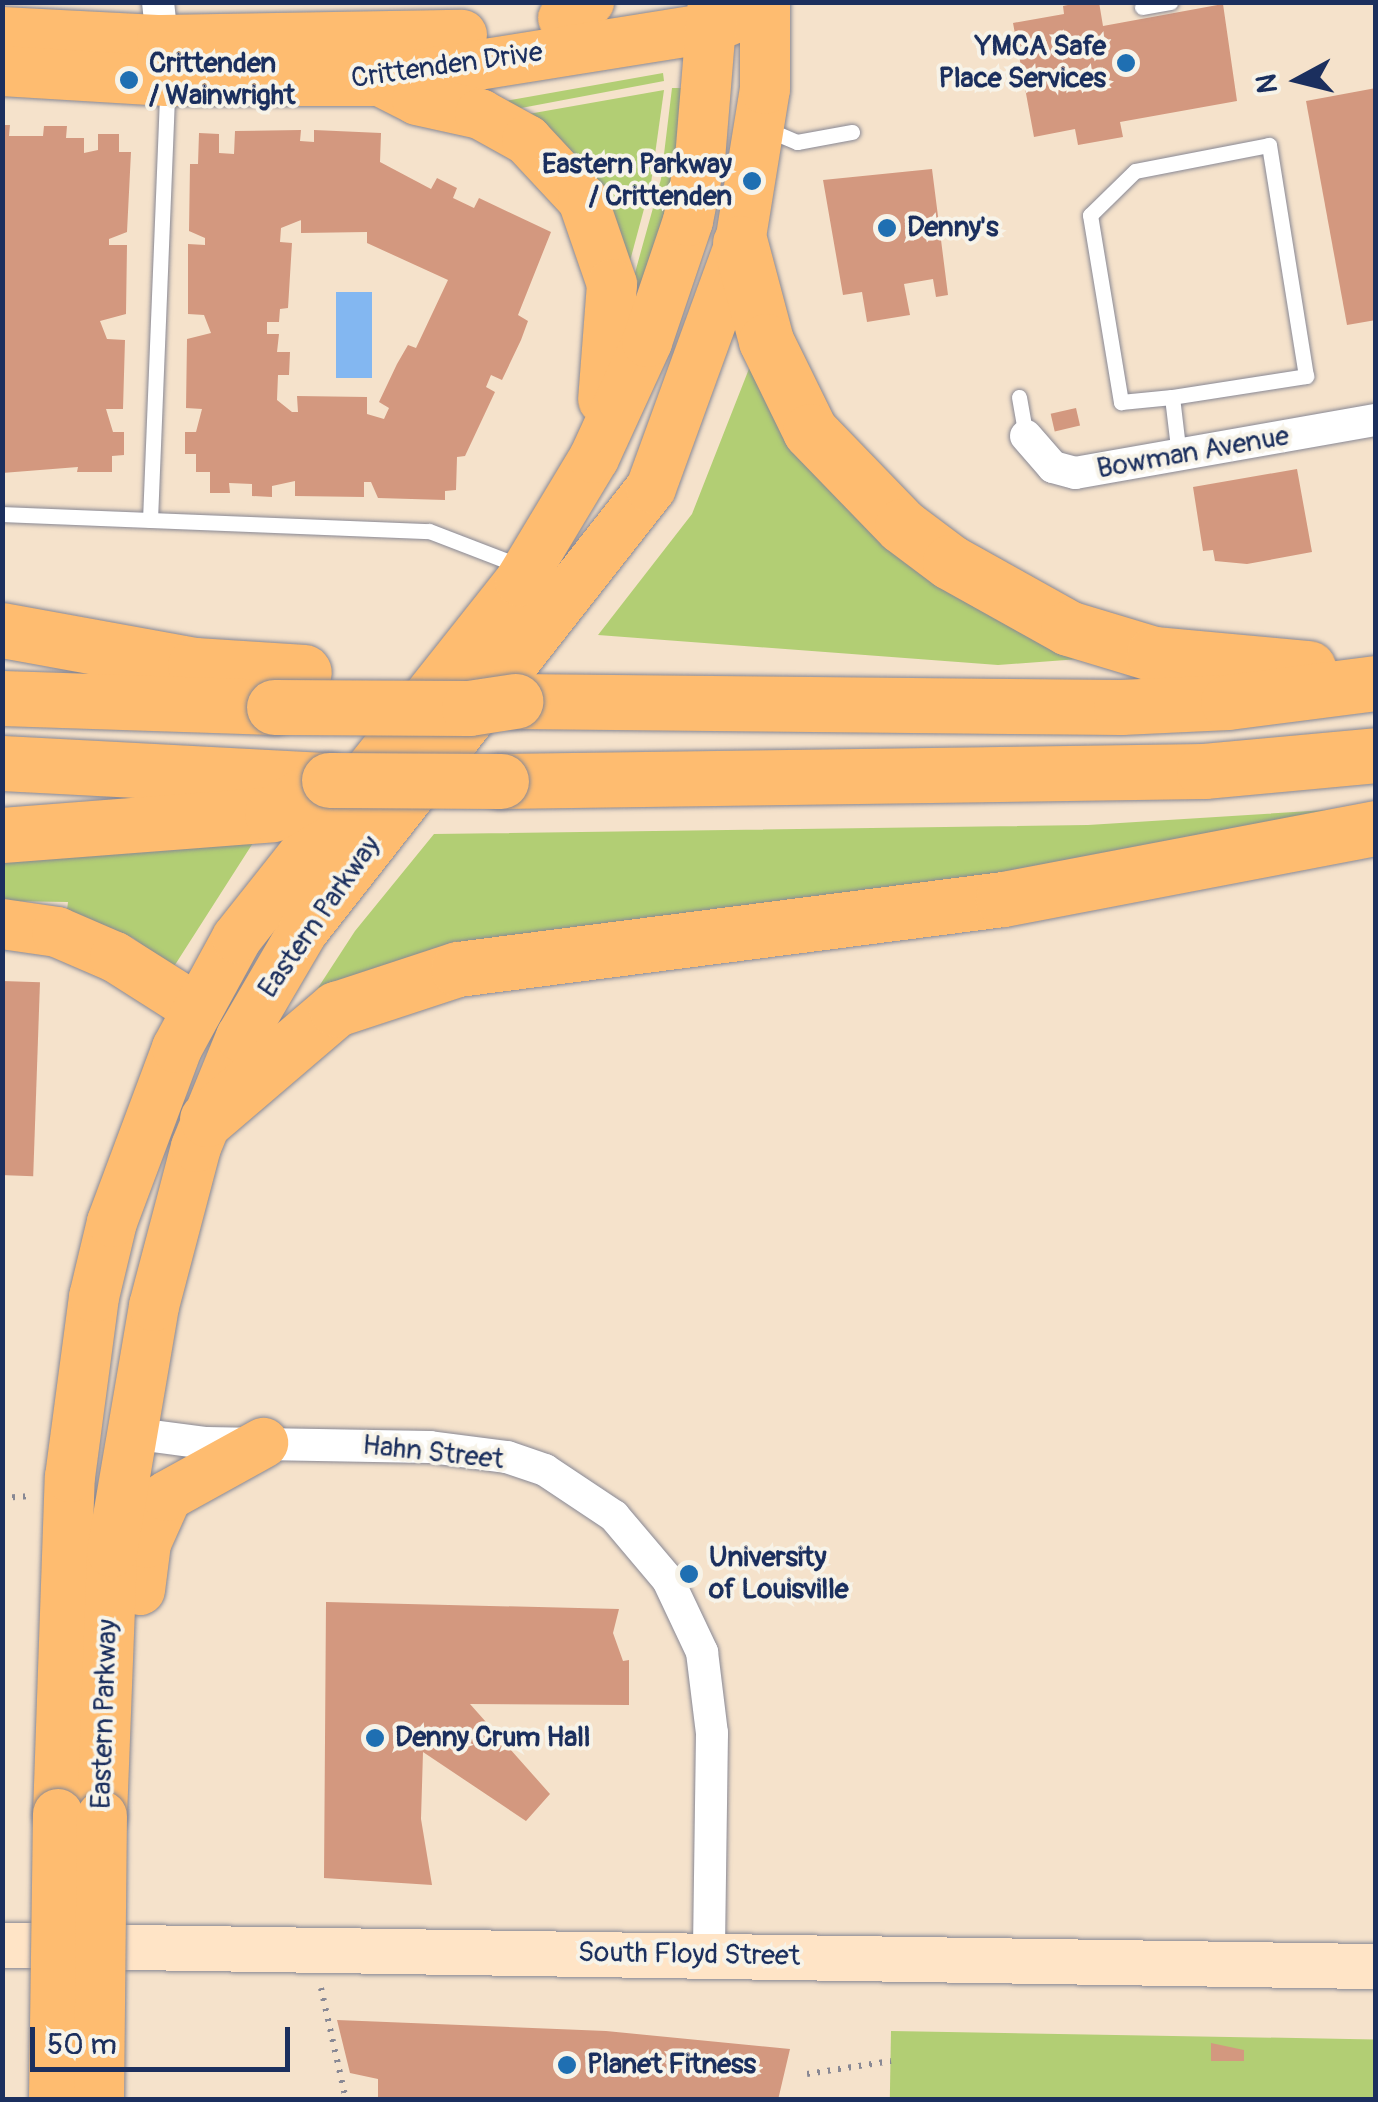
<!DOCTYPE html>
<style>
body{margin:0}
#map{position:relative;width:1378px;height:2102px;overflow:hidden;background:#f5e2cb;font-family:Pangolin,sans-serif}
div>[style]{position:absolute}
.green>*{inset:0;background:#b2ce74;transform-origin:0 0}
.water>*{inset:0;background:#83b7f1;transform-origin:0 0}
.building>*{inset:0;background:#d3987f;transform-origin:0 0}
.path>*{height:6px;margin-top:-3px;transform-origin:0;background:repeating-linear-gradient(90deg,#888894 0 2.5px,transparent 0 10.5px)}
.roads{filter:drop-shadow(0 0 2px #888894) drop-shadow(0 0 2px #888894)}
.lane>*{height:15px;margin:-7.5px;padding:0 7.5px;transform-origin:7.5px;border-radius:7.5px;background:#fff}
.street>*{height:32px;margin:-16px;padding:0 16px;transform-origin:16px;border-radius:16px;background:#fff}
.secondary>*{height:45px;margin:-22.5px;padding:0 22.5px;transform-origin:22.5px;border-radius:22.5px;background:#ffe4c6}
.primary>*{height:50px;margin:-25px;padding:0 25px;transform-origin:25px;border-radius:25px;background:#febc70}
.highway>*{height:55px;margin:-27.5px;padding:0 27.5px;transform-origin:27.5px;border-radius:27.5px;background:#febc70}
.bridges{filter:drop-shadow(0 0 2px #888894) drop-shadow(0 0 2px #888894)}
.primary-bridge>*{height:50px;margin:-25px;padding:0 25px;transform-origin:25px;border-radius:25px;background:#febc70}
.highway-bridge>*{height:55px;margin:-27.5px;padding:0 27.5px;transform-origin:27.5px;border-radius:27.5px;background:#febc70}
.dots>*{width:28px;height:28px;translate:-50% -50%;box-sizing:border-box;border:5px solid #f7f3e8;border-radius:50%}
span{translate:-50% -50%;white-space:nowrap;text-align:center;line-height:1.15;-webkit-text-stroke:8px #f7f3e8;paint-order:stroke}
.poi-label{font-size:28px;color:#1b2f5e;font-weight:700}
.right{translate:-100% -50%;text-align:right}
.left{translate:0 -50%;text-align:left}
.street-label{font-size:28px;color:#1b2f5e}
.frame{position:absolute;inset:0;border:5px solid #1b2f5e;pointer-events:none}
.north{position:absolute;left:1248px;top:30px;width:100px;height:100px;-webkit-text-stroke:8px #f7f3e8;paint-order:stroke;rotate:263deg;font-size:28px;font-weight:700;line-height:40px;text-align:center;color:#1b2f5e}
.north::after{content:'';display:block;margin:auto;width:35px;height:45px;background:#1b2f5e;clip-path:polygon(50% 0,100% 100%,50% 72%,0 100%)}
.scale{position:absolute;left:30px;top:2027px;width:260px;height:45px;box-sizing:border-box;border:5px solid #1b2f5e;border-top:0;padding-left:12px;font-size:30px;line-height:35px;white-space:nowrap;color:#1b2f5e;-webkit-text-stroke:8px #f7f3e8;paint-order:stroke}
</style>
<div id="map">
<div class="green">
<div style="clip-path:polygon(663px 73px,664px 81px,506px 111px,494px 103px)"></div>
<div style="clip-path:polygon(672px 88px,687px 88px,681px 152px,633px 326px,633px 280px,661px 179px)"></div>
<div style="clip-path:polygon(664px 90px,651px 183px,627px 272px,517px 116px)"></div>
<div style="clip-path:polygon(754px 356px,1079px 659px,998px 665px,598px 635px,692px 514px)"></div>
<div style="clip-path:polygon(1375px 807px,314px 994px,355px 931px,434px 834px,1088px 825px)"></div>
<div style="clip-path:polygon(258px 835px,173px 968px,133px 938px,67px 910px,68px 902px,3px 901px,3px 851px)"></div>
<div style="left:891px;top:2031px;width:484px;height:69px;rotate:1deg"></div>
</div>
<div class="water">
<div style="left:336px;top:292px;width:36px;height:86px"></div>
</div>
<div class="building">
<div style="clip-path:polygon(1082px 2px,1099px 2px,1103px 26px,1223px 4px,1237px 101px,1120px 122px,1123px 137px,1078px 145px,1075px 129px,1034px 137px,1013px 23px,1064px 14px,1063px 6px)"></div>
<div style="clip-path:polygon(1376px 88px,1376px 320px,1347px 325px,1306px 101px)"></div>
<div style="clip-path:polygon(2px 125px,10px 125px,9px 136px,43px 136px,44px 126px,67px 126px,66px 138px,84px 138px,84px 153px,98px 150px,98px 134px,119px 134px,119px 152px,131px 152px,127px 232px,109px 239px,109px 245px,127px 245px,126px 314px,100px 321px,107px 339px,125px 340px,123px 409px,106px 409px,113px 432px,124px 432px,124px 455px,112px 456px,112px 472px,77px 472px,78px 467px,2px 473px)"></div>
<div style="clip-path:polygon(evenodd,301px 130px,300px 141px,314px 142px,314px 130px,381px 133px,380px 162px,431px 189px,437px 178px,457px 188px,453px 198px,474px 208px,479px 198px,551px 232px,518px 315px,528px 321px,521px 340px,502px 380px,491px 375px,486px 387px,495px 392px,465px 456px,457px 457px,456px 490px,445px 491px,445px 500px,378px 498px,371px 482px,364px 482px,364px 497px,295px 496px,295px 481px,272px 486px,272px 497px,252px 496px,252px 484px,229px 483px,230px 493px,210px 493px,210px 472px,196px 472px,196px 454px,185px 454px,185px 432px,196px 432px,202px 409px,186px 408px,187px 339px,211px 333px,204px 315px,188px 314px,188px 244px,205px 245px,205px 238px,189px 231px,190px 164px,198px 164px,199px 133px,219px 134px,219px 153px,234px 154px,235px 131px,301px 130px,301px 220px,301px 233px,367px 232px,367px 243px,448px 280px,416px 348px,408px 345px,397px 364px,379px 402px,389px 408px,384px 419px,367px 414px,367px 397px,297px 396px,298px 412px,292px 412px,277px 400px,278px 375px,289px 375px,290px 352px,277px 352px,279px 334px,267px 334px,267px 322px,279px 322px,280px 309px,288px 308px,292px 243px,280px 242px,281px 228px,301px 220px)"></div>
<div style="clip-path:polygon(932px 169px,948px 295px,936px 297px,933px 279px,904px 284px,910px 315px,867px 322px,862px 292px,843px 295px,823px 180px)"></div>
<div style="left:1076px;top:408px;width:18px;height:26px;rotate:77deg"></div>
<div style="clip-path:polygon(1297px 469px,1312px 552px,1247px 564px,1215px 561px,1213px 550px,1203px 551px,1193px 487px)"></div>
<div style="left:2px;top:981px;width:38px;height:194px;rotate:2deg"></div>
<div style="clip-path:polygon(326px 1602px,619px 1609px,613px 1633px,623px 1661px,629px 1660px,629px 1705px,470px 1704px,550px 1794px,526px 1821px,423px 1752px,421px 1819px,432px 1885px,324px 1878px)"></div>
<div style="clip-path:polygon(337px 2020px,606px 2031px,790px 2049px,778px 2100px,378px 2100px,378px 2079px,350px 2073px)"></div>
<div style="clip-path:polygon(1211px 2043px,1244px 2050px,1244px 2061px,1211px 2061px)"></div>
</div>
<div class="path">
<div style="left:2px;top:1498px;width:29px;rotate:-4deg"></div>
<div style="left:321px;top:1988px;width:115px;rotate:77.4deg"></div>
<div style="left:807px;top:2074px;width:85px;rotate:-8.8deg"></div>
</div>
<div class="roads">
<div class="lane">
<div style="left:1142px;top:7px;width:29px;rotate:-10deg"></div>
<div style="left:764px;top:128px;width:36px;rotate:23deg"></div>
<div style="left:797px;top:142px;width:56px;rotate:-10.3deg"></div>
<div style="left:1019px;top:397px;width:40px;rotate:80deg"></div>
<div style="left:1172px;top:397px;width:136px;rotate:-8.9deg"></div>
<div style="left:1306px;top:376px;width:234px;rotate:-99.1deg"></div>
<div style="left:1269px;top:145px;width:136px;rotate:169deg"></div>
<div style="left:1135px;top:171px;width:63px;rotate:135.6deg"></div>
<div style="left:1090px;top:215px;width:190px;rotate:80.6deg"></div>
<div style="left:1121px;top:402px;width:51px;rotate:-5.6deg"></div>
<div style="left:1172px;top:397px;width:59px;rotate:83.2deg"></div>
<div style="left:2px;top:514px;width:427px;rotate:2.3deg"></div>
<div style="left:429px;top:531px;width:97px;rotate:21deg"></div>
<div style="left:150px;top:520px;width:431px;rotate:-87.7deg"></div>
</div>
<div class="street">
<div style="left:158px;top:2px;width:55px;rotate:83.8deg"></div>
<div style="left:1026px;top:436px;width:41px;rotate:48.9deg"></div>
<div style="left:1053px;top:467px;width:23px;rotate:15deg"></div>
<div style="left:1075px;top:473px;width:306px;rotate:-10deg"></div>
<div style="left:130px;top:1433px;width:77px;rotate:7.5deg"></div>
<div style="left:206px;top:1443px;width:224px;rotate:1deg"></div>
<div style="left:430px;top:1447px;width:78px;rotate:7.4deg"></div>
<div style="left:507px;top:1457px;width:40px;rotate:18.9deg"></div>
<div style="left:545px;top:1470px;width:83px;rotate:33.7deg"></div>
<div style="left:614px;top:1516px;width:84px;rotate:49.8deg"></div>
<div style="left:668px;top:1580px;width:80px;rotate:64.7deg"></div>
<div style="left:702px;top:1652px;width:82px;rotate:83deg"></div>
<div style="left:712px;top:1733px;width:223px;rotate:90.8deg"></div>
</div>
<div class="secondary">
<div style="left:2px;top:1945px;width:1374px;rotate:0.88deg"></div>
</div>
<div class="primary">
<div style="left:563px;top:18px;width:31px;rotate:-32deg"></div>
<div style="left:2px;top:32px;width:160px;rotate:2.9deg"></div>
<div style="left:162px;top:40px;width:300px;rotate:-1deg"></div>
<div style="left:2px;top:71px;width:165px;rotate:3.5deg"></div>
<div style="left:167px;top:81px;width:212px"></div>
<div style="left:379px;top:81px;width:336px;rotate:-9.1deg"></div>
<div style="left:711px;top:28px;width:34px;rotate:-23deg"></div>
<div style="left:384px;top:83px;width:37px;rotate:27deg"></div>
<div style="left:417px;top:100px;width:65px;rotate:12.5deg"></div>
<div style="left:480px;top:114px;width:54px;rotate:29deg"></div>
<div style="left:527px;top:140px;width:82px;rotate:47deg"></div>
<div style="left:583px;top:200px;width:89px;rotate:71deg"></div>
<div style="left:612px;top:284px;width:116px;rotate:94.4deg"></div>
<div style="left:2px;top:924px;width:56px;rotate:8.3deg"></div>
<div style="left:57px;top:932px;width:63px;rotate:23.3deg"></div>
<div style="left:115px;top:957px;width:97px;rotate:32.4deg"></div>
<div style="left:140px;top:1590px;width:47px;rotate:-82.7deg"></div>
<div style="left:146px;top:1543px;width:51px;rotate:-65.9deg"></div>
<div style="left:167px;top:1496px;width:110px;rotate:-28.9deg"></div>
<div style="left:58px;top:1814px;width:337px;rotate:-88deg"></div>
<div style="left:70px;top:1477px;width:182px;rotate:-82.4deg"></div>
<div style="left:94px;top:1297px;width:77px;rotate:-76.5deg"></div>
<div style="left:112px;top:1222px;width:186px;rotate:-69.5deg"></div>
<div style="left:177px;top:1048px;width:125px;rotate:-61.4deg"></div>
<div style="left:237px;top:938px;width:456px;rotate:-51.6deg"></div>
<div style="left:520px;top:581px;width:144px;rotate:-59deg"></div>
<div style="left:594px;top:458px;width:128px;rotate:-65.4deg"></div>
<div style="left:647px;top:342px;width:128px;rotate:-71.3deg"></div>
<div style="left:688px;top:221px;width:63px;rotate:-79deg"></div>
<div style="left:700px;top:159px;width:158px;rotate:-85.3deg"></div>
<div style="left:102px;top:1816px;width:264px;rotate:-87.8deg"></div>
<div style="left:112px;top:1552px;width:250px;rotate:-80.3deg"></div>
<div style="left:154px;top:1306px;width:164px;rotate:-75.2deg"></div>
<div style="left:196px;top:1147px;width:119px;rotate:-67.8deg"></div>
<div style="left:241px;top:1037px;width:123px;rotate:-59.7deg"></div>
<div style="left:303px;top:931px;width:563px;rotate:-51.85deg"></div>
<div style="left:651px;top:488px;width:261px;rotate:-70deg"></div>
<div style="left:740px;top:243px;width:156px;rotate:-80.8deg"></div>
<div style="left:765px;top:89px;width:87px;rotate:-90deg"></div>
</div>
<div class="highway">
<div style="left:740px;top:243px;width:101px;rotate:75.1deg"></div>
<div style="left:766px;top:341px;width:100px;rotate:63.9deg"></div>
<div style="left:810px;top:431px;width:132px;rotate:45.9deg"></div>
<div style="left:902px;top:526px;width:60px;rotate:36.9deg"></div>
<div style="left:950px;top:562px;width:135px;rotate:29.2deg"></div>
<div style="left:1068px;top:628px;width:90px;rotate:16.8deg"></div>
<div style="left:1154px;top:654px;width:155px;rotate:5.2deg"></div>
<div style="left:2px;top:630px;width:196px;rotate:10.3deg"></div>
<div style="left:195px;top:665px;width:109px;rotate:3.7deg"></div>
<div style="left:2px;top:698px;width:272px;rotate:1.9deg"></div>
<div style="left:515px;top:701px;width:606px;rotate:0.57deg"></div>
<div style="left:1121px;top:707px;width:107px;rotate:-2.7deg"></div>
<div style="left:1228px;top:702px;width:149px;rotate:-7.3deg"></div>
<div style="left:2px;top:763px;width:322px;rotate:3deg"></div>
<div style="left:501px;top:781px;width:703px;rotate:-0.81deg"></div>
<div style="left:1204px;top:771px;width:173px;rotate:-5.3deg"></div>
<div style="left:2px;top:835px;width:271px;rotate:-4.4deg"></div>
<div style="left:272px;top:814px;width:66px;rotate:-30.8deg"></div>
<div style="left:207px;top:1119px;width:170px;rotate:-40.5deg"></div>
<div style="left:336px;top:1009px;width:128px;rotate:-18.2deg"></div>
<div style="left:458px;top:969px;width:549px;rotate:-7.32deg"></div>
<div style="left:1003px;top:899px;width:380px;rotate:-10.8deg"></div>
</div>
</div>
<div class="bridges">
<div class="primary-bridge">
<div style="left:54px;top:2100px;width:286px;rotate:-89.2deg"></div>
<div style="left:99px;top:2100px;width:284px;rotate:-89.4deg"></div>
</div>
<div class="highway-bridge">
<div style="left:274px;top:707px;width:195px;rotate:0.3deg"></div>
<div style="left:469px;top:708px;width:47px;rotate:-8.7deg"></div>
<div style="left:329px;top:780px;width:172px;rotate:0.3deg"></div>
</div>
</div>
<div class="dots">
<div style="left:1126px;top:63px;background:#1f6fb2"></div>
<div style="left:129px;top:80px;background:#1f6fb2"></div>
<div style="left:752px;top:181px;background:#1f6fb2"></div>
<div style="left:887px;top:228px;background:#1f6fb2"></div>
<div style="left:689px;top:1574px;background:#1f6fb2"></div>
<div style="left:375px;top:1738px;background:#1f6fb2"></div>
<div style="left:567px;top:2065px;background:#1f6fb2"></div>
</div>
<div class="poi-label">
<span class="right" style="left:1106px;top:63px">YMCA Safe<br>Place Services</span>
<span class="left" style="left:149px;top:80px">Crittenden<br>/ Wainwright</span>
<span class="right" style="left:732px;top:181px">Eastern Parkway<br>/ Crittenden</span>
<span class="left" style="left:907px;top:228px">Denny's</span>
<span class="left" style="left:709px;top:1574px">University<br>of Louisville</span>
<span class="left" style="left:395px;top:1738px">Denny Crum Hall</span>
<span class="left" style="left:587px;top:2065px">Planet Fitness</span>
</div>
<div class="street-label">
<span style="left:447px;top:66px;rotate:-8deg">Crittenden Drive</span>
<span style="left:1193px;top:453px;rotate:-10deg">Bowman Avenue</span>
<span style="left:320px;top:917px;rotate:-55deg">Eastern Parkway</span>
<span style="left:433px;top:1453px;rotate:6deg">Hahn Street</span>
<span style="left:105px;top:1714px;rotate:-88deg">Eastern Parkway</span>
<span style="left:689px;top:1955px;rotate:1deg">South Floyd Street</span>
</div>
<div class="frame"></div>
<div class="north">N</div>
<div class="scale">50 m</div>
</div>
